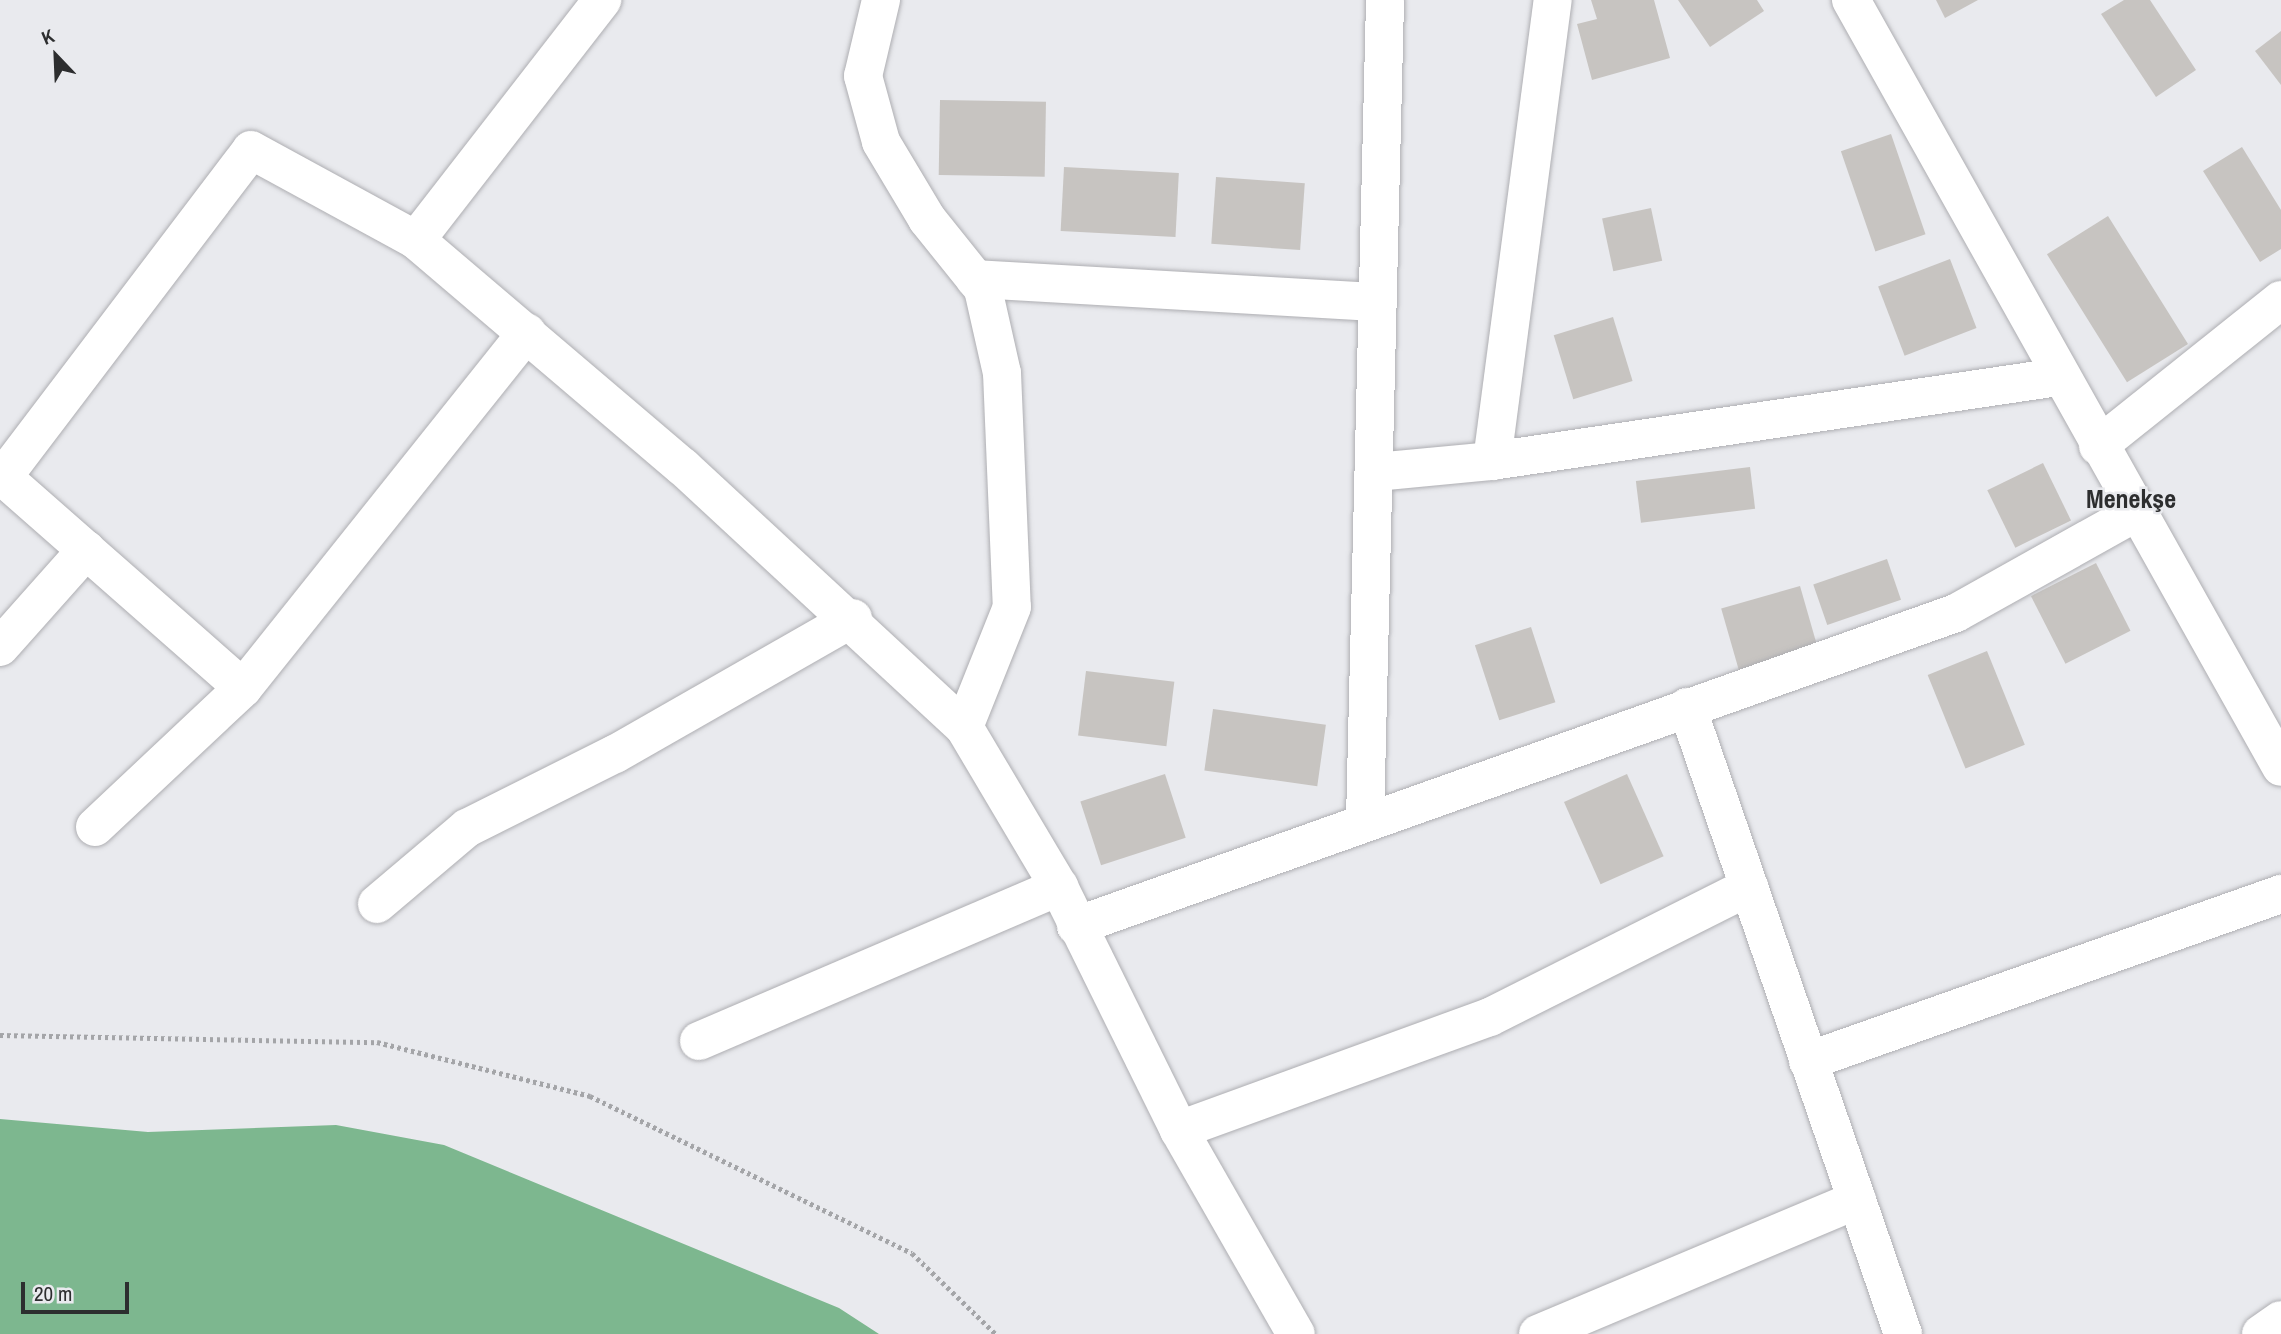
<!DOCTYPE html>
<meta charset="utf-8">
<style>
body{margin:0}
#map{position:relative;width:2281px;height:1334px;overflow:hidden;background:#e9eaee;font-family:"Archivo Narrow",sans-serif}
div>[style]{position:absolute}
.forest>*{inset:0;background:#7db78f}
.building>*{inset:0;background:#c7c4c1;transform-origin:0 0}
.path>*{height:4.5px;margin-top:-2.25px;transform-origin:0;background:repeating-linear-gradient(90deg,#a4a5a8 0 3.5px,transparent 0 7px)}
.roads{filter:drop-shadow(0 0 2px #aeaeb2) drop-shadow(0 0 2px #aeaeb2)}
.street>*{height:38px;margin:-19px;padding:0 19px;transform-origin:19px;border-radius:19px;background:#fff}
.secondary>*{height:38px;margin:-19px;padding:0 19px;transform-origin:19px;border-radius:19px;background:#fff}
span{translate:-50% -50%;white-space:nowrap;text-align:center;line-height:1.15;-webkit-text-stroke:5px #e9eaee;paint-order:stroke}
.district-label{font-size:26px;color:#2d2e2f;font-weight:700}
.north{position:absolute;left:21px;top:21px;width:70px;height:70px;-webkit-text-stroke:5px #e9eaee;paint-order:stroke;rotate:337deg;font-size:19px;font-weight:700;line-height:28px;text-align:center;color:#2d2e2f}
.north::after{content:'';display:block;margin:auto;width:24px;height:32px;background:#2d2e2f;clip-path:polygon(50% 0,100% 100%,50% 72%,0 100%)}
.scale{position:absolute;left:21px;top:1282px;width:108px;height:32px;box-sizing:border-box;border:4px solid #2d2e2f;border-top:0;padding-left:9px;font-size:21px;line-height:24px;white-space:nowrap;color:#2d2e2f;-webkit-text-stroke:5px #e9eaee;paint-order:stroke}
</style>
<div id="map">
<div class="forest">
<div style="clip-path:polygon(0 1119px,148px 1132px,336px 1125px,444px 1145px,839px 1308px,879px 1334px,0 1334px)"></div>
</div>
<div class="building">
<div style="clip-path:polygon(1591px 0,1654px 0,1670px 58px,1592px 80px,1577px 24px,1597px 19px)"></div>
<div style="clip-path:polygon(1678px 0,1757px 0,1764px 11px,1710px 47px)"></div>
<div style="clip-path:polygon(1936px 0,1978px 0,1945px 18px)"></div>
<div style="clip-path:polygon(2124px 0,2150px 0,2196px 70px,2156px 97px,2101px 14px)"></div>
<div style="clip-path:polygon(2281px 31px,2281px 85px,2255px 51px)"></div>
<div style="left:940px;top:100px;width:106px;height:75px;rotate:1deg"></div>
<div style="left:1891px;top:134px;width:106px;height:53px;rotate:71deg"></div>
<div style="clip-path:polygon(2242px 147px,2281px 210px,2281px 249px,2260px 262px,2203px 171px)"></div>
<div style="left:1064px;top:167px;width:115px;height:64px;rotate:3deg"></div>
<div style="left:1216px;top:177px;width:89px;height:67px;rotate:4deg"></div>
<div style="left:1651px;top:208px;width:54px;height:50px;rotate:78deg"></div>
<div style="left:2108px;top:216px;width:151px;height:72px;rotate:58deg"></div>
<div style="left:1950px;top:259px;width:74px;height:77px;rotate:69deg"></div>
<div style="left:1613px;top:317px;width:67px;height:62px;rotate:73deg"></div>
<div style="left:2043px;top:463px;width:64px;height:62px;rotate:64deg"></div>
<div style="left:1750px;top:467px;width:42px;height:115px;rotate:83deg"></div>
<div style="left:1887px;top:559px;width:43px;height:78px;rotate:71deg"></div>
<div style="left:2096px;top:563px;width:76px;height:73px;rotate:63deg"></div>
<div style="left:1800px;top:586px;width:71px;height:82px;rotate:74deg"></div>
<div style="left:1531px;top:627px;width:79px;height:59px;rotate:72deg"></div>
<div style="left:1987px;top:651px;width:101px;height:64px;rotate:68deg"></div>
<div style="left:1086px;top:671px;width:89px;height:65px;rotate:7deg"></div>
<div style="left:1213px;top:709px;width:114px;height:62px;rotate:8deg"></div>
<div style="left:1165px;top:774px;width:67px;height:89px;rotate:72deg"></div>
<div style="left:1627px;top:774px;width:90px;height:69px;rotate:66deg"></div>
</div>
<div class="path">
<div style="left:0;top:1035px;width:377px;rotate:1.1deg"></div>
<div style="left:377px;top:1042px;width:220px;rotate:14.2deg"></div>
<div style="left:590px;top:1096px;width:358px;rotate:26deg"></div>
<div style="left:912px;top:1253px;width:117px;rotate:44deg"></div>
</div>
<div class="roads">
<div class="street">
<div style="left:881px;top:0;width:78px;rotate:103.3deg"></div>
<div style="left:863px;top:76px;width:68px;rotate:74.7deg"></div>
<div style="left:881px;top:142px;width:90px;rotate:59.1deg"></div>
<div style="left:927px;top:219px;width:90px;rotate:51.3deg"></div>
<div style="left:983px;top:289px;width:86px;rotate:77.3deg"></div>
<div style="left:1002px;top:373px;width:234px;rotate:87.6deg"></div>
<div style="left:1012px;top:607px;width:129px;rotate:111.8deg"></div>
<div style="left:416px;top:240px;width:304px;rotate:-52.2deg"></div>
<div style="left:975px;top:279px;width:403px;rotate:3.3deg"></div>
<div style="left:2098px;top:446px;width:234px;rotate:-38.6deg"></div>
<div style="left:1492px;top:461px;width:465px;rotate:-82.5deg"></div>
<div style="left:1376px;top:472px;width:117px;rotate:-5.4deg"></div>
<div style="left:1492px;top:461px;width:572px;rotate:-8.44deg"></div>
<div style="left:0;top:647px;width:130px;rotate:-48.4deg"></div>
<div style="left:243px;top:688px;width:320px;rotate:-138.7deg"></div>
<div style="left:3px;top:477px;width:410px;rotate:-52.8deg"></div>
<div style="left:251px;top:150px;width:188px;rotate:28.6deg"></div>
<div style="left:416px;top:240px;width:350px;rotate:40.4deg"></div>
<div style="left:683px;top:467px;width:383px;rotate:42.8deg"></div>
<div style="left:964px;top:727px;width:186px;rotate:59.3deg"></div>
<div style="left:1059px;top:887px;width:271px;rotate:63.7deg"></div>
<div style="left:1179px;top:1130px;width:235px;rotate:60.2deg"></div>
<div style="left:1687px;top:707px;width:663px;rotate:70.99deg"></div>
<div style="left:1365px;top:820px;width:820px;rotate:-88.6deg"></div>
<div style="left:95px;top:827px;width:203px;rotate:-43.2deg"></div>
<div style="left:243px;top:688px;width:455px;rotate:-51.4deg"></div>
<div style="left:377px;top:904px;width:118px;rotate:-40.2deg"></div>
<div style="left:467px;top:828px;width:165px;rotate:-26.6deg"></div>
<div style="left:615px;top:754px;width:274px;rotate:-29.7deg"></div>
<div style="left:1076px;top:926px;width:934px;rotate:-19.58deg"></div>
<div style="left:1956px;top:613px;width:205px;rotate:-29.2deg"></div>
<div style="left:699px;top:1041px;width:392px;rotate:-23.2deg"></div>
<div style="left:1808px;top:1061px;width:502px;rotate:-19.45deg"></div>
<div style="left:1179px;top:1130px;width:331px;rotate:-20deg"></div>
<div style="left:1490px;top:1017px;width:290px;rotate:-26.7deg"></div>
<div style="left:1538px;top:1334px;width:346px;rotate:-22.8deg"></div>
<div style="left:2261px;top:1334px;width:24px;rotate:-35deg"></div>
</div>
<div class="secondary">
<div style="left:1851px;top:0;width:879px;rotate:60.72deg"></div>
</div>
</div>
<div class="district-label">
<span style="left:2131px;top:499px">Menekşe</span>
</div>
<div class="north">K</div>
<div class="scale">20 m</div>
</div>
